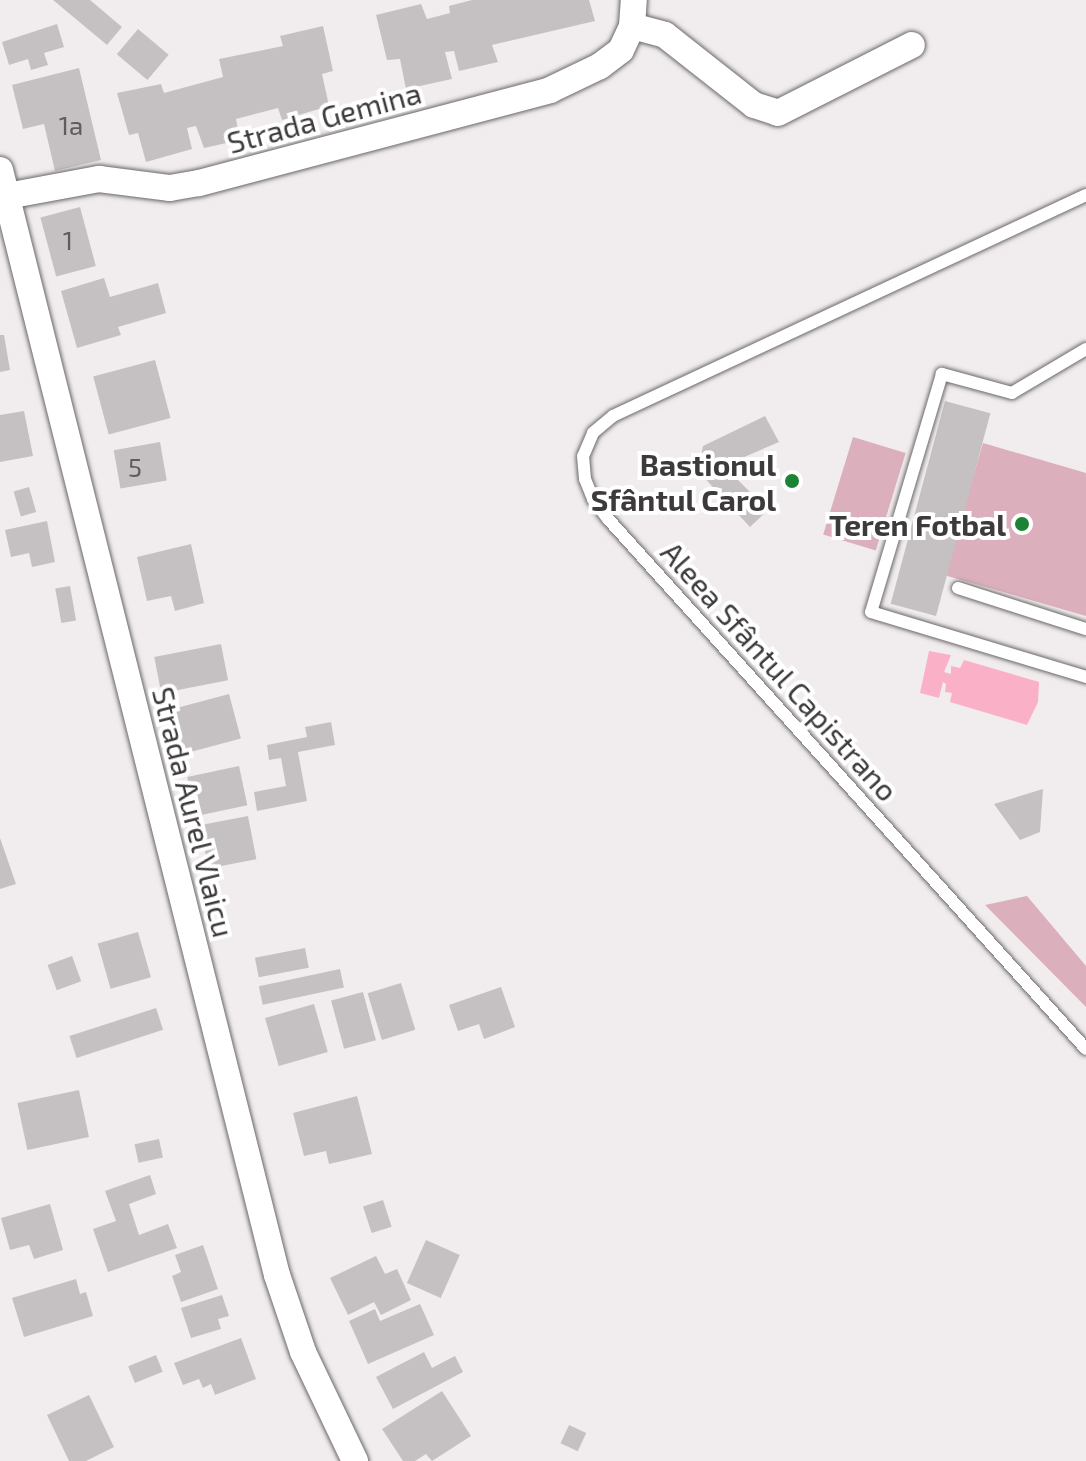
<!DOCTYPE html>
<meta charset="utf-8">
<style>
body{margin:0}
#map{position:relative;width:1086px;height:1461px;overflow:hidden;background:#f1edee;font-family:"Exo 2",sans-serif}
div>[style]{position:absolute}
.green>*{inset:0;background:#dbafbb;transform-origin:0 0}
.water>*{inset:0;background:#fab1c7}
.building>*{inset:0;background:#c5c1c2;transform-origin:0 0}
.roads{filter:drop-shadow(0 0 2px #6b6868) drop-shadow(0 0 2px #6b6868)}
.service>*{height:12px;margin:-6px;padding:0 6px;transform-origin:6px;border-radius:6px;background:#fff}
.minor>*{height:26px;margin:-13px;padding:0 13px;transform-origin:13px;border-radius:13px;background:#fff}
.dots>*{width:22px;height:22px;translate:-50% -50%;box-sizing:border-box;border:4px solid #fff;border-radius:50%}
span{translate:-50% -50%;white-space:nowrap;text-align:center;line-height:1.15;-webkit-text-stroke:8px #fff;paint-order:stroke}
.number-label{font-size:26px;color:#5e5c5d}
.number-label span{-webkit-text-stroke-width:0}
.street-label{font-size:30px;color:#3c3a3b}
.poi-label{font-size:30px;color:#3c3a3b;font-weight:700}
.right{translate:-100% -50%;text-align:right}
</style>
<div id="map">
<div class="green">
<div style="left:853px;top:437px;width:55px;height:102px;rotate:17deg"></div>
<div style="clip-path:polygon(983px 443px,1086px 473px,1086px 616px,944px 575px)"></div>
<div style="clip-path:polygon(1027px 896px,1086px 966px,1086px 1007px,985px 905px)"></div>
</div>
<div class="water">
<div style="clip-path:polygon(929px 651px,951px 655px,944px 672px,951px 674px,951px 666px,960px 668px,964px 660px,1039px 682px,1038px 702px,1027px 725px,950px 702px,952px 693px,945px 692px,946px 684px,943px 682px,939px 698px,920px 693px)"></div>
</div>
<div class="building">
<div style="clip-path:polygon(53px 0,90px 0,122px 27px,107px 45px)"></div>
<div style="clip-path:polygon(472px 0,589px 0,595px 21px,492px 45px,498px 62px,459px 71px,454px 51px,445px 52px,452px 79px,406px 89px,400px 59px,387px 60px,376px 15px,421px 4px,427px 19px,450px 13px,449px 6px)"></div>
<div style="clip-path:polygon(57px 24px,64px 47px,44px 53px,48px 65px,31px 70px,28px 59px,9px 65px,2px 42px)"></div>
<div style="clip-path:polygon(323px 26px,333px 71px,322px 74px,329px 106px,282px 120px,278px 108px,236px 119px,240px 140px,204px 148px,196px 126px,187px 128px,192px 149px,146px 162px,138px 133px,129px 135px,117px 93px,161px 84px,164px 93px,223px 77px,219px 59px,283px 46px,280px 36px)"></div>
<div style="left:138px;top:29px;width:40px;height:33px;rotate:40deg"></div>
<div style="clip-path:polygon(79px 68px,101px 160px,55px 171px,44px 124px,23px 129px,12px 85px)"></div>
<div style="left:80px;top:207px;width:61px;height:41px;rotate:75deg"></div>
<div style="clip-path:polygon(104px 278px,110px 297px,158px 283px,166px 313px,118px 327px,121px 335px,77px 348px,61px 291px)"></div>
<div style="clip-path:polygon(0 335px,4px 335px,10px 370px,0 372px)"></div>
<div style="left:155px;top:360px;width:60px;height:64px;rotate:75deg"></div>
<div style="left:945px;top:401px;width:47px;height:210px;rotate:15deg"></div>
<div style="clip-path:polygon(24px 411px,33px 456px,0 462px,0 415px)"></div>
<div style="clip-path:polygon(765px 416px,779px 442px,742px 458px,737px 479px,768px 510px,750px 527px,698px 471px,703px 446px)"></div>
<div style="left:160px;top:442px;width:39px;height:47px;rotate:80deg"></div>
<div style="left:29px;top:487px;width:26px;height:16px;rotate:74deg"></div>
<div style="clip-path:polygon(47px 521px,55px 562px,32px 567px,29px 553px,11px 557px,5px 530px)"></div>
<div style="clip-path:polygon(191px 544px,204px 603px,175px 611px,171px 596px,147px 601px,137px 557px)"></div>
<div style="left:70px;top:586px;width:35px;height:15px;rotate:80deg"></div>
<div style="left:221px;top:644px;width:37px;height:68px;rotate:79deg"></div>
<div style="left:229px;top:694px;width:46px;height:60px;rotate:75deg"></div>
<div style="clip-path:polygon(331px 722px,335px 745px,298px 752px,307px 801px,257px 811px,254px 792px,286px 786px,281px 758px,269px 760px,267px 745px,307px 737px,305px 727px)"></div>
<div style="left:239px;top:766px;width:40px;height:53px;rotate:78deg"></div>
<div style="clip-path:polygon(1043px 789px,1040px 832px,1020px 840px,994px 804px)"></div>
<div style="left:248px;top:816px;width:44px;height:49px;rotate:79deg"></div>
<div style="clip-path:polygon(0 838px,16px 884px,0 889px)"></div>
<div style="left:138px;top:932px;width:47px;height:42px;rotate:74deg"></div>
<div style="left:305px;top:948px;width:20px;height:51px;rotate:79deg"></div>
<div style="left:72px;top:956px;width:27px;height:26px;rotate:70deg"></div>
<div style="left:340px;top:969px;width:19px;height:83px;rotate:78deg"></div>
<div style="left:401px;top:983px;width:49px;height:35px;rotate:73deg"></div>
<div style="clip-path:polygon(501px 987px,515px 1027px,484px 1039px,479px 1024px,458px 1031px,449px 1005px)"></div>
<div style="left:363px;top:992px;width:50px;height:33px;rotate:75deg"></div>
<div style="left:314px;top:1004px;width:50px;height:51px;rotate:74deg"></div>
<div style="left:156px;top:1008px;width:23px;height:91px;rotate:72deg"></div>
<div style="left:79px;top:1090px;width:48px;height:63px;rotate:78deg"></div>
<div style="clip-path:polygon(357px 1096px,372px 1154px,329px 1164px,326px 1151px,304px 1156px,293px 1113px)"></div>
<div style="left:159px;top:1139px;width:19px;height:25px;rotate:78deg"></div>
<div style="clip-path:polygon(150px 1175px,156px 1194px,129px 1204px,139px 1235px,168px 1224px,177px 1248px,108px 1272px,93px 1229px,116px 1221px,105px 1191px)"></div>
<div style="left:383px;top:1200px;width:28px;height:21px;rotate:72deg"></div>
<div style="clip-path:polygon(50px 1204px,63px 1250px,34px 1259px,29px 1245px,10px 1250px,1px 1218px)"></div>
<div style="left:426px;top:1240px;width:37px;height:47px;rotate:24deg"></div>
<div style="clip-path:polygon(203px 1245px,218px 1289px,181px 1302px,172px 1276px,181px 1272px,175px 1255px)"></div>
<div style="clip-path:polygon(376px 1256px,385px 1274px,397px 1269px,411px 1300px,381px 1315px,374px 1302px,348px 1315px,330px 1278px)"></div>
<div style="clip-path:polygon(76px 1279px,80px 1294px,86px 1292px,93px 1316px,24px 1337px,12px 1298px)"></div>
<div style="clip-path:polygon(222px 1295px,229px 1316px,218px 1319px,221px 1329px,191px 1338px,181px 1308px)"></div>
<div style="clip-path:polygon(420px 1304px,434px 1335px,368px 1364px,349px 1321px,375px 1309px,380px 1321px)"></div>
<div style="clip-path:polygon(241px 1338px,256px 1379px,215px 1395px,211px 1384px,203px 1388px,199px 1379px,183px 1385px,174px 1363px)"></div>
<div style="clip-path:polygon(424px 1352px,432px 1368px,455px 1356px,463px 1372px,393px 1409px,376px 1377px)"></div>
<div style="left:156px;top:1355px;width:18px;height:30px;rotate:68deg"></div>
<div style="clip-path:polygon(442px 1391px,471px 1436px,432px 1461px,426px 1454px,415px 1461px,403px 1461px,382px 1429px)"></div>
<div style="clip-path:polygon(89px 1395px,114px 1447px,86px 1461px,69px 1461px,47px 1415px)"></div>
<div style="left:569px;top:1425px;width:19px;height:20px;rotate:25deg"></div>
</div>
<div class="roads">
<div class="service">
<div style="left:1086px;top:195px;width:522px;rotate:154.96deg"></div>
<div style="left:613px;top:416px;width:26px;rotate:140deg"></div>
<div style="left:593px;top:433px;width:25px;rotate:113deg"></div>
<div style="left:583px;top:456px;width:23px;rotate:85deg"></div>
<div style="left:585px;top:479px;width:22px;rotate:68deg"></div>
<div style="left:593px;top:499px;width:26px;rotate:53deg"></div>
<div style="left:609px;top:520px;width:712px;rotate:47.96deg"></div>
<div style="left:1086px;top:349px;width:86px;rotate:149.3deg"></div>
<div style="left:1012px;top:393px;width:73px;rotate:-164.8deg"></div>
<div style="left:942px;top:374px;width:248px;rotate:106.6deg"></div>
<div style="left:871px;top:612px;width:225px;rotate:16.8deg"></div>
<div style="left:958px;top:588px;width:134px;rotate:17.8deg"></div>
</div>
<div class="minor">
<div style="left:632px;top:26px;width:34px;rotate:15deg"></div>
<div style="left:665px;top:35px;width:113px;rotate:38.2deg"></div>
<div style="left:754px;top:105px;width:25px;rotate:18deg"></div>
<div style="left:778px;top:113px;width:150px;rotate:-26.9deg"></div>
<div style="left:0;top:170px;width:1139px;rotate:75.93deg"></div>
<div style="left:277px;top:1275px;width:81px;rotate:71.3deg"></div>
<div style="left:303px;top:1352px;width:121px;rotate:64.5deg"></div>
<div style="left:7px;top:196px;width:94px;rotate:-10.5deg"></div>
<div style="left:99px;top:179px;width:72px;rotate:7.2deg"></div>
<div style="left:170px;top:188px;width:29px;rotate:-10deg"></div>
<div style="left:199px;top:183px;width:363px;rotate:-14.8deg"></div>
<div style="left:550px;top:90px;width:55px;rotate:-25.6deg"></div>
<div style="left:600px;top:66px;width:26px;rotate:-37deg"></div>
<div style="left:621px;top:50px;width:26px;rotate:-65deg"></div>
<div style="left:632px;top:26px;width:26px;rotate:-86deg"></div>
</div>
</div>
<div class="dots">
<div style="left:792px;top:481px;background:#1c8236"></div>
<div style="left:1022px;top:524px;background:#1c8236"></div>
</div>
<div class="number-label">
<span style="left:71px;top:125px">1a</span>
<span style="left:68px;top:240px">1</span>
<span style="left:135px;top:467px">5</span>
</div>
<div class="street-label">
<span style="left:324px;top:117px;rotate:-15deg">Strada Gemina</span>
<span style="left:780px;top:671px;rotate:48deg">Aleea Sfântul Capistrano</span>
<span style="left:194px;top:812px;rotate:76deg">Strada Aurel Vlaicu</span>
</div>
<div class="poi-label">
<span class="right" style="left:776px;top:481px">Bastionul<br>Sfântul Carol</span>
<span class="right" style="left:1006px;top:524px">Teren Fotbal</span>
</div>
</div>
